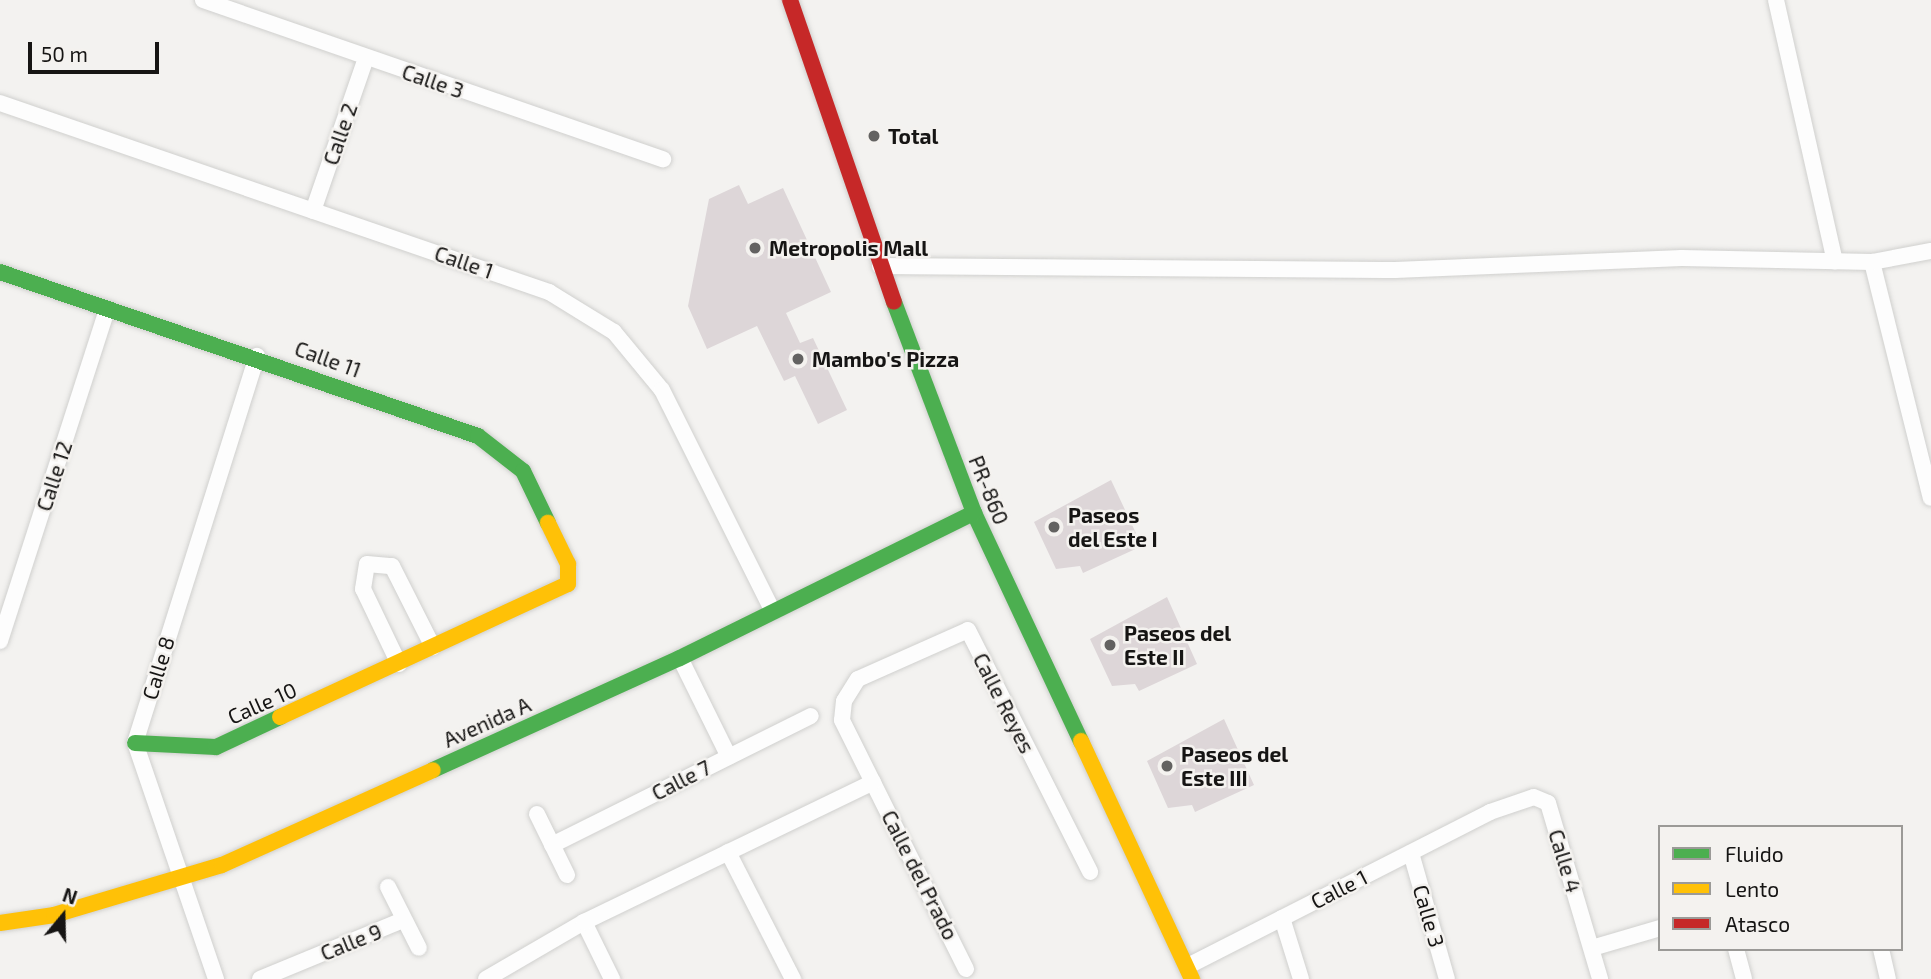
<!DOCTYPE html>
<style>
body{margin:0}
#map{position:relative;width:1931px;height:979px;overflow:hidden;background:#f3f2f0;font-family:"Exo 2",sans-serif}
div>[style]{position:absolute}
.building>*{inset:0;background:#ddd6d8}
.roads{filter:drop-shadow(0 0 2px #d0d0ce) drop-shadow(0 0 2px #d0d0ce)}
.street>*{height:16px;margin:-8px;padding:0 8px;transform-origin:8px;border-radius:8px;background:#fdfdfd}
.fast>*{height:16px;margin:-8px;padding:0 8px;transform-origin:8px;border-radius:8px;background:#4caf50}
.slow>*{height:16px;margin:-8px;padding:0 8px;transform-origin:8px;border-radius:8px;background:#ffc107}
.jam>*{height:16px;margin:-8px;padding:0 8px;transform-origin:8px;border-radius:8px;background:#c62828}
.dots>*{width:19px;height:19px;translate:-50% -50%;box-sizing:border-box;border:4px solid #f4f2ef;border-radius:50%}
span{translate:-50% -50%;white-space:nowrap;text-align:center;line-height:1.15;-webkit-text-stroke:5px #f4f2ef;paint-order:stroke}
.street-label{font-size:21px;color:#161514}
.poi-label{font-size:21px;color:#161514;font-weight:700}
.left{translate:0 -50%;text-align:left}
.legend{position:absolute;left:1658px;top:825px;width:245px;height:126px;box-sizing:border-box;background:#f4f2ef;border:2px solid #9b9a97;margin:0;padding:9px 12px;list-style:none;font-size:21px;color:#161514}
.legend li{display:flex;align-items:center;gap:14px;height:35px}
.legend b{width:35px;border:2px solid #9b9a97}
.north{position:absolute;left:28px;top:881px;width:70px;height:70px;-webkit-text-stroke:5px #f4f2ef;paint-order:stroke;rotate:19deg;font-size:19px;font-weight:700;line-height:28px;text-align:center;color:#161514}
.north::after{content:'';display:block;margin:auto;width:24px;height:32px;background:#161514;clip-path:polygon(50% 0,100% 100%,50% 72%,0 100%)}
.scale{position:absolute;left:28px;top:42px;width:131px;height:32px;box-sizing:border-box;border:4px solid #161514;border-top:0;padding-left:9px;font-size:21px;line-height:24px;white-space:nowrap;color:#161514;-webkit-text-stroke:5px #f4f2ef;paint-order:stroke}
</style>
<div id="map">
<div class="building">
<div style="clip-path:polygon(739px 185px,748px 204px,783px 188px,831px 292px,786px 313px,800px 343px,813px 338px,847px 410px,818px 424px,795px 376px,784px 381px,757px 326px,707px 349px,688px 306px,709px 199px)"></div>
<div style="clip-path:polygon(1111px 480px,1142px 546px,1083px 573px,1080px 566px,1056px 569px,1034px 522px)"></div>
<div style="clip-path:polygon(1167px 597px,1197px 664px,1139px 691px,1135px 684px,1112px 686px,1090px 639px)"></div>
<div style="clip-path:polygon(1224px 719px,1254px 785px,1195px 812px,1192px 805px,1168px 808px,1147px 761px)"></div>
</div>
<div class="roads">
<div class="street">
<div style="left:203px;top:0;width:487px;rotate:19.1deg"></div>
<div style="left:1776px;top:0;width:268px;rotate:77.3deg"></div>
<div style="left:0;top:103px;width:581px;rotate:19deg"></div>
<div style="left:549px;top:292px;width:76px;rotate:31.6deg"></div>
<div style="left:614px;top:332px;width:75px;rotate:50.4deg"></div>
<div style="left:662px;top:390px;width:248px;rotate:63.4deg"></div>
<div style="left:313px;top:211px;width:162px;rotate:-70.9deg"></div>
<div style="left:1872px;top:262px;width:243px;rotate:76deg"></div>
<div style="left:880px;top:266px;width:515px;rotate:0.45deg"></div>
<div style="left:1395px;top:270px;width:287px;rotate:-2.4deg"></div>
<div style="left:1682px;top:258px;width:190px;rotate:1.2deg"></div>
<div style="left:1872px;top:262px;width:60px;rotate:-10.6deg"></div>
<div style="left:0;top:641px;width:348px;rotate:-72.1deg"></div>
<div style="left:680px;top:658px;width:110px;rotate:63.7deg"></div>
<div style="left:399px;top:664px;width:83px;rotate:-115.6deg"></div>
<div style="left:363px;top:589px;width:25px;rotate:-81deg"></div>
<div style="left:367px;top:564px;width:25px;rotate:5deg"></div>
<div style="left:392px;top:566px;width:91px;rotate:63.2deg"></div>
<div style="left:537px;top:814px;width:68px;rotate:63.8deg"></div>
<div style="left:552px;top:845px;width:289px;rotate:-26.5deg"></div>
<div style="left:728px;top:852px;width:143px;rotate:62.9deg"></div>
<div style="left:1411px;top:853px;width:131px;rotate:74.1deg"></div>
<div style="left:388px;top:887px;width:68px;rotate:63.1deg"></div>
<div style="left:1282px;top:918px;width:64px;rotate:72.7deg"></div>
<div style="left:584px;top:922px;width:64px;rotate:63.8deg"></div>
<div style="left:1592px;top:948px;width:71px;rotate:-16.4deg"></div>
<div style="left:1736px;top:949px;width:31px;rotate:75deg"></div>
<div style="left:1881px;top:949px;width:31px;rotate:77deg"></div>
<div style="left:1188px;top:966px;width:339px;rotate:-27deg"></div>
<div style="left:1490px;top:812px;width:46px;rotate:-18.8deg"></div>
<div style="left:1534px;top:797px;width:15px;rotate:23deg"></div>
<div style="left:1548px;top:803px;width:184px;rotate:73.5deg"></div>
<div style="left:966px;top:969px;width:278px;rotate:-116.5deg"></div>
<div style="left:842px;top:720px;width:19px;rotate:-84deg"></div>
<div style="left:844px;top:701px;width:26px;rotate:-58deg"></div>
<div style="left:858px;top:679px;width:120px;rotate:-24deg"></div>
<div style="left:968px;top:630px;width:271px;rotate:63.2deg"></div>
<div style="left:216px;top:979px;width:250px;rotate:-108.9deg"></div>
<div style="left:135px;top:743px;width:406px;rotate:-72.5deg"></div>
<div style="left:260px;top:979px;width:155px;rotate:-22.4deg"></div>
<div style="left:486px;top:979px;width:113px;rotate:-30.2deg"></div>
<div style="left:584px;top:922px;width:321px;rotate:-25.8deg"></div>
</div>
<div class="fast">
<div style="left:0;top:272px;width:505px;rotate:18.94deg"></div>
<div style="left:478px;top:436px;width:57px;rotate:37.9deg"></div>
<div style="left:523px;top:471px;width:58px;rotate:64.3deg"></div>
<div style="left:894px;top:302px;width:226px;rotate:69.2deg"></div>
<div style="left:974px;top:513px;width:252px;rotate:64.9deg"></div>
<div style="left:135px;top:743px;width:81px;rotate:2.8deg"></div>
<div style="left:216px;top:747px;width:71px;rotate:-25.1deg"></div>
<div style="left:433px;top:770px;width:271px;rotate:-24.4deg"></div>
<div style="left:680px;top:658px;width:328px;rotate:-26.3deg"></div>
</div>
<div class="slow">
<div style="left:280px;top:717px;width:317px;rotate:-24.8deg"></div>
<div style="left:568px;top:584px;width:20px;rotate:-90deg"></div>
<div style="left:568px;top:564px;width:46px;rotate:-116deg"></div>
<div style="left:1081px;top:741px;width:263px;rotate:65deg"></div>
<div style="left:0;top:923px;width:55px;rotate:-8.4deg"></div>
<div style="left:54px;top:915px;width:175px;rotate:-16.6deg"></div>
<div style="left:222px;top:865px;width:231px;rotate:-24.2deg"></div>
</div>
<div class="jam">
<div style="left:790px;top:0;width:319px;rotate:71deg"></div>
</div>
</div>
<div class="dots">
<div style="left:874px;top:136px;background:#636261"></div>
<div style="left:755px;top:248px;background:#636261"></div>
<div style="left:798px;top:359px;background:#636261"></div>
<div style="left:1054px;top:527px;background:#636261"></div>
<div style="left:1110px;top:645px;background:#636261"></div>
<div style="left:1167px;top:766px;background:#636261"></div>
</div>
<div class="street-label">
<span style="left:433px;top:81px;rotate:19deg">Calle 3</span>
<span style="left:340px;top:134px;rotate:-71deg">Calle 2</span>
<span style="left:464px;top:262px;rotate:19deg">Calle 1</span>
<span style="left:328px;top:359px;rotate:20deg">Calle 11</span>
<span style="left:54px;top:476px;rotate:-72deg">Calle 12</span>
<span style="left:989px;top:490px;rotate:68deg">PR-860</span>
<span style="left:158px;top:668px;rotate:-73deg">Calle 8</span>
<span style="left:262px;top:703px;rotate:-24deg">Calle 10</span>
<span style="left:1004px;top:703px;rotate:63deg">Calle Reyes</span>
<span style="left:487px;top:722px;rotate:-24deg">Avenida A</span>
<span style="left:681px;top:780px;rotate:-27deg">Calle 7</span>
<span style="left:1565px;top:861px;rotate:73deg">Calle 4</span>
<span style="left:920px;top:875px;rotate:63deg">Calle del Prado</span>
<span style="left:1339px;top:889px;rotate:-27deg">Calle 1</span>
<span style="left:1429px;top:916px;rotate:74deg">Calle 3</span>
<span style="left:351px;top:942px;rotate:-22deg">Calle 9</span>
</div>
<div class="poi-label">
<span class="left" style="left:888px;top:136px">Total</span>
<span class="left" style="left:769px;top:248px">Metropolis Mall</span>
<span class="left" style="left:812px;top:359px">Mambo's Pizza</span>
<span class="left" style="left:1068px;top:527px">Paseos<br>del Este I</span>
<span class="left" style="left:1124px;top:645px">Paseos del<br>Este II</span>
<span class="left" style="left:1181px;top:766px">Paseos del<br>Este III</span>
</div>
<ul class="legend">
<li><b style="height:9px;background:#4caf50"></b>Fluido</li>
<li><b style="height:9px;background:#ffc107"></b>Lento</li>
<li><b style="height:9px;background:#c62828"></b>Atasco</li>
</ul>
<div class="north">N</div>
<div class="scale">50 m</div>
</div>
